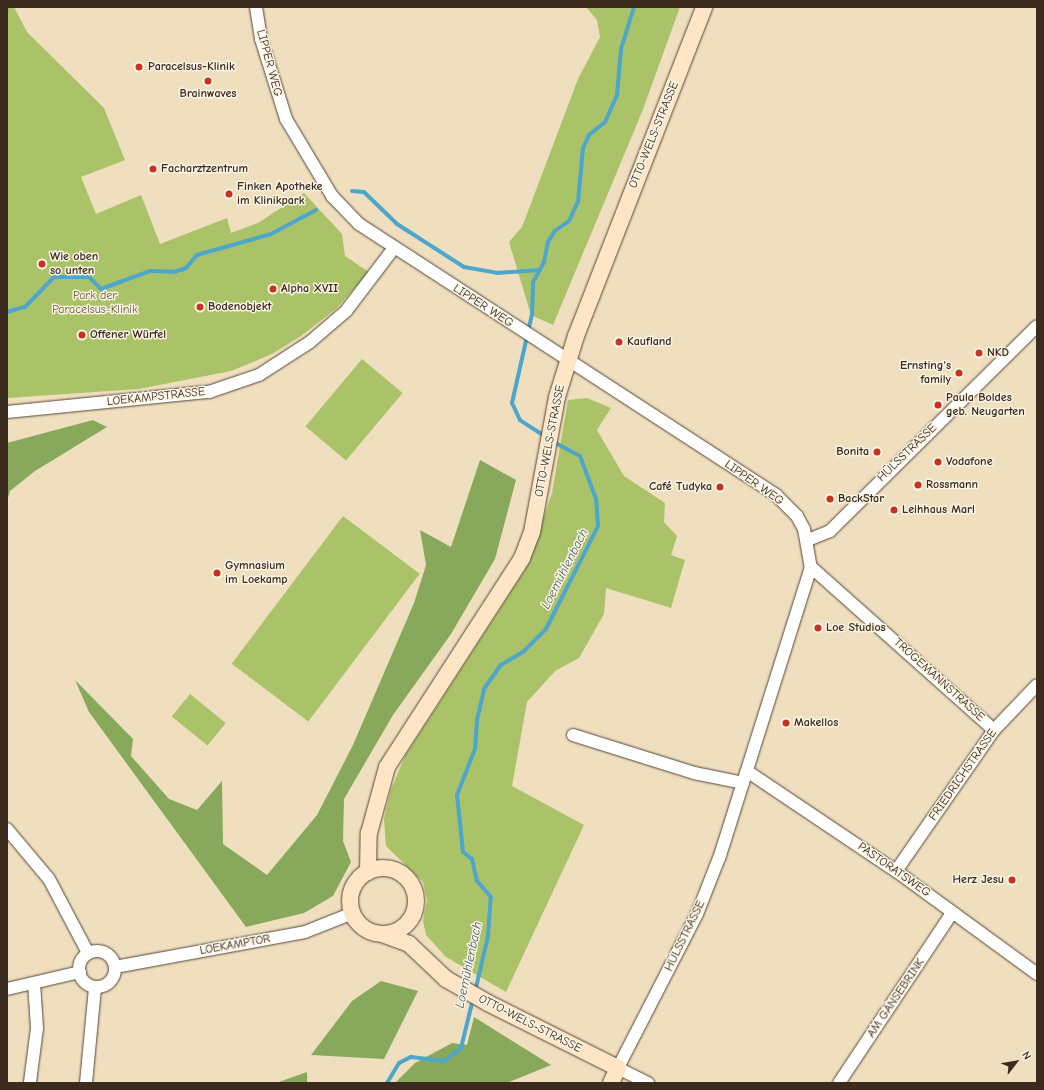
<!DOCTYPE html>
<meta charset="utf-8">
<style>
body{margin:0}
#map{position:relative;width:1044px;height:1090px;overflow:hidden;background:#efdfbf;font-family:"Comic Neue",sans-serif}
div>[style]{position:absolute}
.green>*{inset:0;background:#abc368;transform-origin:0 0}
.forest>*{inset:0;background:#88a95c}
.stream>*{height:4px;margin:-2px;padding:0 2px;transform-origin:2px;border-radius:2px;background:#4da6cb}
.roads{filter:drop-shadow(0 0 1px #564536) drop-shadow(0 0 1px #564536)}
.street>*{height:12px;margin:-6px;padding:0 6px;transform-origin:6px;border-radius:6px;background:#fff}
.street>.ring{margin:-6px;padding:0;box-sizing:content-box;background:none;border:12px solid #fff;border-radius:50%}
.secondary>*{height:16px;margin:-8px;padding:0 8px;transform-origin:8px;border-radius:8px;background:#fde5c5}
.secondary>.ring{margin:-8px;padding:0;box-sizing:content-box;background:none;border:16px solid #fde5c5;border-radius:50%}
.dots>*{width:11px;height:11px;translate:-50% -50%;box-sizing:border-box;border:2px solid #fcf5e5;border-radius:50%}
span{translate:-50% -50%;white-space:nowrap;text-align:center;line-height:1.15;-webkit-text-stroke:3px #fcf5e5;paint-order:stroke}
.street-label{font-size:12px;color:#3b2a1e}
.poi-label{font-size:12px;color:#3b2a1e;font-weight:700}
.left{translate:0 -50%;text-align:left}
.right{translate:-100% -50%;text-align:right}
.park-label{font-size:12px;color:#5d5834}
.water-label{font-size:13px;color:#425c63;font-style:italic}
.frame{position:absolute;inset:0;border:8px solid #3b2a1e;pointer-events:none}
.north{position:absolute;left:996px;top:1042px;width:40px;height:40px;-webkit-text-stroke:3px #fcf5e5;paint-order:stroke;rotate:59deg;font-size:11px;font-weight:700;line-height:16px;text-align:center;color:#3b2a1e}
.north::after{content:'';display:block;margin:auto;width:14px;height:18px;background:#3b2a1e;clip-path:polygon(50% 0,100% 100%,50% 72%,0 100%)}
</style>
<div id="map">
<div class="green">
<div style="clip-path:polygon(7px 7px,14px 7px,27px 32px,104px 108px,125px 160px,81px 177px,96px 214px,141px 195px,160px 244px,227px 218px,231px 233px,258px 223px,304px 193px,342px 234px,345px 256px,369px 272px,336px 309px,301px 336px,272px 354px,231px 371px,139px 389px,7px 398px)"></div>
<div style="clip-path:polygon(586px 7px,680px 7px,642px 112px,553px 325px,531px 315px,509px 242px,522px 227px,578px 79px,600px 37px,597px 20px)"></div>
<div style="left:362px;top:359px;width:53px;height:88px;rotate:40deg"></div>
<div style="clip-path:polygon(587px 398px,611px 408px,597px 430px,624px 476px,665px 503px,664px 522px,677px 536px,671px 555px,685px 560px,671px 608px,606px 588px,604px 614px,579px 658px,555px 671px,527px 702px,512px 786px,584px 825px,506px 992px,446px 957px,426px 935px,423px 921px,427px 900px,423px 882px,386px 846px,384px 819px,390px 792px,405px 756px,525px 570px,552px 493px,568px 400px)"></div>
<div style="left:343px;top:516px;width:96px;height:185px;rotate:37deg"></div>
<div style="left:190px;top:694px;width:46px;height:29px;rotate:39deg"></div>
</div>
<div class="forest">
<div style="clip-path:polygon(93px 420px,107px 427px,35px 471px,10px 491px,7px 501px,7px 443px)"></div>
<div style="clip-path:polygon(480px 460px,516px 480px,495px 559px,451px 634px,393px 715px,344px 799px,343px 841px,351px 862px,333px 896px,304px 913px,246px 927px,89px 712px,75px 680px,133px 739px,131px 756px,169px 799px,197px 810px,222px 781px,223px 844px,267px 875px,317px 815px,353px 745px,414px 603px,426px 565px,420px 530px,451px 547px)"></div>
<div style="clip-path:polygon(381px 981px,418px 991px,384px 1059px,311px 1055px,352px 1001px)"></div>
<div style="clip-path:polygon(474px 1017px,551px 1065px,507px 1083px,395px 1083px,415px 1063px,452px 1043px,467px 1045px)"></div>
<div style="clip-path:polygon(307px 1072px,307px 1083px,276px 1083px)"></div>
</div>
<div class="stream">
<div style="left:352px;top:191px;width:12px;rotate:5deg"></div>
<div style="left:364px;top:192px;width:46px;rotate:44.1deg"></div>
<div style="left:397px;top:224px;width:80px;rotate:32.7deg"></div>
<div style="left:464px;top:267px;width:34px;rotate:10deg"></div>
<div style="left:497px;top:273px;width:43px;rotate:-4deg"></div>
<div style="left:7px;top:312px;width:19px;rotate:-16deg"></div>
<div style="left:25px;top:307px;width:42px;rotate:-46deg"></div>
<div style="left:54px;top:277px;width:35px"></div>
<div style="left:89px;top:277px;width:17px;rotate:45deg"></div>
<div style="left:101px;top:289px;width:52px;rotate:-20.2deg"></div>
<div style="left:150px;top:271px;width:24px;rotate:2deg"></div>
<div style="left:174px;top:272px;width:13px;rotate:-18deg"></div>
<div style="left:186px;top:268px;width:17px;rotate:-50deg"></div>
<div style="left:197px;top:255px;width:77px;rotate:-15.8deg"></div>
<div style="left:271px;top:234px;width:51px;rotate:-28.1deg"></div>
<div style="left:546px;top:437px;width:31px;rotate:-147deg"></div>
<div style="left:520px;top:420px;width:19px;rotate:-115deg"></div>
<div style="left:512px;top:403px;width:91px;rotate:-77.3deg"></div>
<div style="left:532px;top:314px;width:32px;rotate:-88deg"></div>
<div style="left:533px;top:282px;width:23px;rotate:-61deg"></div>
<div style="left:544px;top:262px;width:20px;rotate:-79deg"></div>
<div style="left:548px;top:242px;width:13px;rotate:-58deg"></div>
<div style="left:555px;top:231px;width:17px;rotate:-36deg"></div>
<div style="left:569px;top:221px;width:21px;rotate:-65deg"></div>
<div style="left:578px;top:202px;width:54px;rotate:-84.7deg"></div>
<div style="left:583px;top:148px;width:14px;rotate:-65deg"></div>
<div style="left:589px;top:135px;width:21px;rotate:-39deg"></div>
<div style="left:605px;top:122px;width:30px;rotate:-66deg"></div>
<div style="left:617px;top:95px;width:46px;rotate:-85deg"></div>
<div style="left:621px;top:49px;width:44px;rotate:-72.8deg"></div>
<div style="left:475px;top:992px;width:57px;rotate:-76.9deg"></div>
<div style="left:488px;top:936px;width:39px;rotate:-86deg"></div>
<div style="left:491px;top:897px;width:21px;rotate:-131deg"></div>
<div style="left:477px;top:881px;width:23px;rotate:-103deg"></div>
<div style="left:472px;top:859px;width:11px;rotate:-142deg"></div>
<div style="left:463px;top:852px;width:57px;rotate:-96deg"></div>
<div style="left:457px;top:795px;width:49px;rotate:-68.6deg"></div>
<div style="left:475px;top:749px;width:29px;rotate:-86deg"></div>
<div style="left:477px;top:720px;width:32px;rotate:-77deg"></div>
<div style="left:484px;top:689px;width:29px;rotate:-55deg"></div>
<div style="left:501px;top:665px;width:27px;rotate:-31deg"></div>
<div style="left:524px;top:651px;width:31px;rotate:-45deg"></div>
<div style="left:546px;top:629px;width:115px;rotate:-63.2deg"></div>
<div style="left:598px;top:526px;width:27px;rotate:-94deg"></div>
<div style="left:596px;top:499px;width:46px;rotate:-110.4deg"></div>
<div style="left:580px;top:456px;width:32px;rotate:-152deg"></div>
<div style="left:387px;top:1083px;width:23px;rotate:-59deg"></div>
<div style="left:399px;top:1063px;width:13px;rotate:-27deg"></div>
<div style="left:411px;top:1057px;width:33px;rotate:7deg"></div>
<div style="left:444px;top:1061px;width:21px;rotate:-37deg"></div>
<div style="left:461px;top:1048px;width:50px;rotate:-76.2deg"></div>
</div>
<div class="roads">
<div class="street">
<div style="left:256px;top:7px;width:32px;rotate:81deg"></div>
<div style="left:261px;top:39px;width:84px;rotate:72.6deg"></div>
<div style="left:286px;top:119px;width:90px;rotate:59.1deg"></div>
<div style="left:332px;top:196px;width:39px;rotate:46deg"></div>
<div style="left:359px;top:224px;width:497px;rotate:33deg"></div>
<div style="left:776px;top:495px;width:30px;rotate:45deg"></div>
<div style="left:797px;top:516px;width:15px;rotate:62deg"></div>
<div style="left:804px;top:529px;width:39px;rotate:80deg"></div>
<div style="left:811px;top:567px;width:305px;rotate:107.5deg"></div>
<div style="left:719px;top:858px;width:60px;rotate:111.4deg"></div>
<div style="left:697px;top:914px;width:173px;rotate:117.2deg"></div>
<div style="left:618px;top:1068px;width:34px;rotate:27deg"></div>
<div style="left:7px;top:412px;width:203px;rotate:-5.7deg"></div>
<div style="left:209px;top:392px;width:53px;rotate:-18.8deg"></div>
<div style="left:259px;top:375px;width:61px;rotate:-32.9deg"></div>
<div style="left:310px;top:342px;width:48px;rotate:-40.7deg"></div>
<div style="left:346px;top:311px;width:79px;rotate:-52.7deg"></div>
<div style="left:808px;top:540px;width:24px;rotate:-22deg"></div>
<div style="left:830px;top:531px;width:291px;rotate:-44.7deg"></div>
<div style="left:811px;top:567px;width:245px;rotate:41.7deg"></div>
<div style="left:573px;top:735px;width:127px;rotate:17.4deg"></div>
<div style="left:694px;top:773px;width:50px;rotate:11.5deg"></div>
<div style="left:747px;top:771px;width:179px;rotate:33.9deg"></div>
<div style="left:896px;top:871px;width:175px;rotate:36.1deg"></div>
<div style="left:7px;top:829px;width:65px;rotate:50deg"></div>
<div style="left:49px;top:879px;width:84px;rotate:62.2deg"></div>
<div style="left:896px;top:871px;width:172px;rotate:-55.2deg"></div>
<div style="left:994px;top:730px;width:62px;rotate:-46.3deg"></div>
<div class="ring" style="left:79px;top:951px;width:24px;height:24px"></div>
<div style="left:115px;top:967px;width:193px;rotate:-10.4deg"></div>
<div style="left:305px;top:932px;width:52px;rotate:-21.6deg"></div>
<div style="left:7px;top:989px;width:75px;rotate:-13.1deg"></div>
<div style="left:30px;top:1082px;width:54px;rotate:-82.6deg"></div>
<div style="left:37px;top:1028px;width:45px;rotate:-93.8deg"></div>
<div style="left:86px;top:1083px;width:96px;rotate:-84.6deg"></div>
<div style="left:839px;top:1083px;width:204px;rotate:-56.4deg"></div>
</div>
<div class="secondary">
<div class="ring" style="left:350px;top:868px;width:50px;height:50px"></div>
<div style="left:368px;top:872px;width:39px;rotate:-89deg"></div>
<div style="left:369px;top:833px;width:68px;rotate:-74.7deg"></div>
<div style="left:387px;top:767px;width:249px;rotate:-57.1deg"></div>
<div style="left:522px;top:558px;width:28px;rotate:-69deg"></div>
<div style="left:532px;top:532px;width:137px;rotate:-79.5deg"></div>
<div style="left:557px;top:397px;width:64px;rotate:-72.7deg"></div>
<div style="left:576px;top:336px;width:353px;rotate:-68.7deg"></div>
<div style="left:382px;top:934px;width:29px;rotate:20deg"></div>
<div style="left:409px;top:944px;width:51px;rotate:43.4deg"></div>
<div style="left:446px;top:979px;width:48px;rotate:29.7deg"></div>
<div style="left:488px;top:1003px;width:145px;rotate:26.6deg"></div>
<div style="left:618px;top:1068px;width:17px;rotate:115deg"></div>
</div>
</div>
<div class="dots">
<div style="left:139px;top:67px;background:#c8321e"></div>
<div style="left:208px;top:81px;background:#c8321e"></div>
<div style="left:153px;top:169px;background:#c8321e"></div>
<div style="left:229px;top:194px;background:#c8321e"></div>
<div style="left:42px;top:264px;background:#c8321e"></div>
<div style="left:273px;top:289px;background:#c8321e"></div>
<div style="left:200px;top:307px;background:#c8321e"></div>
<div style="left:82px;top:335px;background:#c8321e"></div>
<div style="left:619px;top:342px;background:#c8321e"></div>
<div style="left:979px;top:353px;background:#c8321e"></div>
<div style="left:959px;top:373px;background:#c8321e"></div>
<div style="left:938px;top:405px;background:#c8321e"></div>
<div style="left:877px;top:452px;background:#c8321e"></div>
<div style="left:938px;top:462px;background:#c8321e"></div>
<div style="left:918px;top:485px;background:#c8321e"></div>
<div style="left:720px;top:487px;background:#c8321e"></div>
<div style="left:830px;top:499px;background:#c8321e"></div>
<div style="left:894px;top:510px;background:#c8321e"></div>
<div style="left:217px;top:573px;background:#c8321e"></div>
<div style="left:818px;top:628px;background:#c8321e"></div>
<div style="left:786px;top:723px;background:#c8321e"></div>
<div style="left:1012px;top:880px;background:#c8321e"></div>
</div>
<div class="street-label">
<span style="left:269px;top:63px;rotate:75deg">LIPPER WEG</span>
<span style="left:654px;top:135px;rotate:-68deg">OTTO-WELS-STRASSE</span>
<span style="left:483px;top:306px;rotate:33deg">LIPPER WEG</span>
<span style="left:156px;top:397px;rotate:-6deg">LOEKAMPSTRASSE</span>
<span style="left:550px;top:441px;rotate:-79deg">OTTO-WELS-STRASSE</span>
<span style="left:907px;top:453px;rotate:-44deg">HÜLSSTRASSE</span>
<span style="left:754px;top:483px;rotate:35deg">LIPPER WEG</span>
<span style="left:939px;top:680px;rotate:42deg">TROGEMANNSTRASSE</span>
<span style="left:963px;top:775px;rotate:-55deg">FRIEDRICHSTRASSE</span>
<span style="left:894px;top:870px;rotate:35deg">PASTORATSWEG</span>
<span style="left:685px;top:936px;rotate:-64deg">HÜLSSTRASSE</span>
<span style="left:235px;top:945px;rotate:-10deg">LOEKAMPTOR</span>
<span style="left:896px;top:998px;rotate:-56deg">AM GÄNSEBRINK</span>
<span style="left:530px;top:1024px;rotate:27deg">OTTO-WELS-STRASSE</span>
</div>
<div class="poi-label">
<span class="left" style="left:148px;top:67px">Paracelsus-Klinik</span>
<span style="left:208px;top:94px">Brainwaves</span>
<span class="left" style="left:161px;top:169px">Facharztzentrum</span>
<span class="left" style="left:237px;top:194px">Finken Apotheke<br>im Klinikpark</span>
<span class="left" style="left:50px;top:264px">Wie oben<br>so unten</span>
<span class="left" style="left:281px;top:289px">Alpha XVII</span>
<span class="left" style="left:208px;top:307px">Bodenobjekt</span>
<span class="left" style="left:90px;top:335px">Offener Würfel</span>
<span class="left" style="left:627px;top:342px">Kaufland</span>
<span class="left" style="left:987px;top:353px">NKD</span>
<span class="right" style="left:951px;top:373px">Ernsting's<br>family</span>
<span class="left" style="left:946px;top:405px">Paula Boldes<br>geb. Neugarten</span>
<span class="right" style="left:869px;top:452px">Bonita</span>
<span class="left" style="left:946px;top:462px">Vodafone</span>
<span class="left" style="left:926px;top:485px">Rossmann</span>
<span class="right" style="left:712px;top:487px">Café Tudyka</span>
<span class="left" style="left:838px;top:499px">BackStar</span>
<span class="left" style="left:902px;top:510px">Leihhaus Marl</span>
<span class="left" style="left:225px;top:573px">Gymnasium<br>im Loekamp</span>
<span class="left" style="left:826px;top:628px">Loe Studios</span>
<span class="left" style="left:794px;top:723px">Makellos</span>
<span class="right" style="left:1004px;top:880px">Herz Jesu</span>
</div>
<div class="park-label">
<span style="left:95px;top:303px">Park der<br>Paracelsus-Klinik</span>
</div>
<div class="water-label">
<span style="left:565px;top:569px;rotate:-63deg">Loemühlenbach</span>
<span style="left:469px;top:965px;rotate:-78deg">Loemühlenbach</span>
</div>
<div class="frame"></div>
<div class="north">N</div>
</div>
